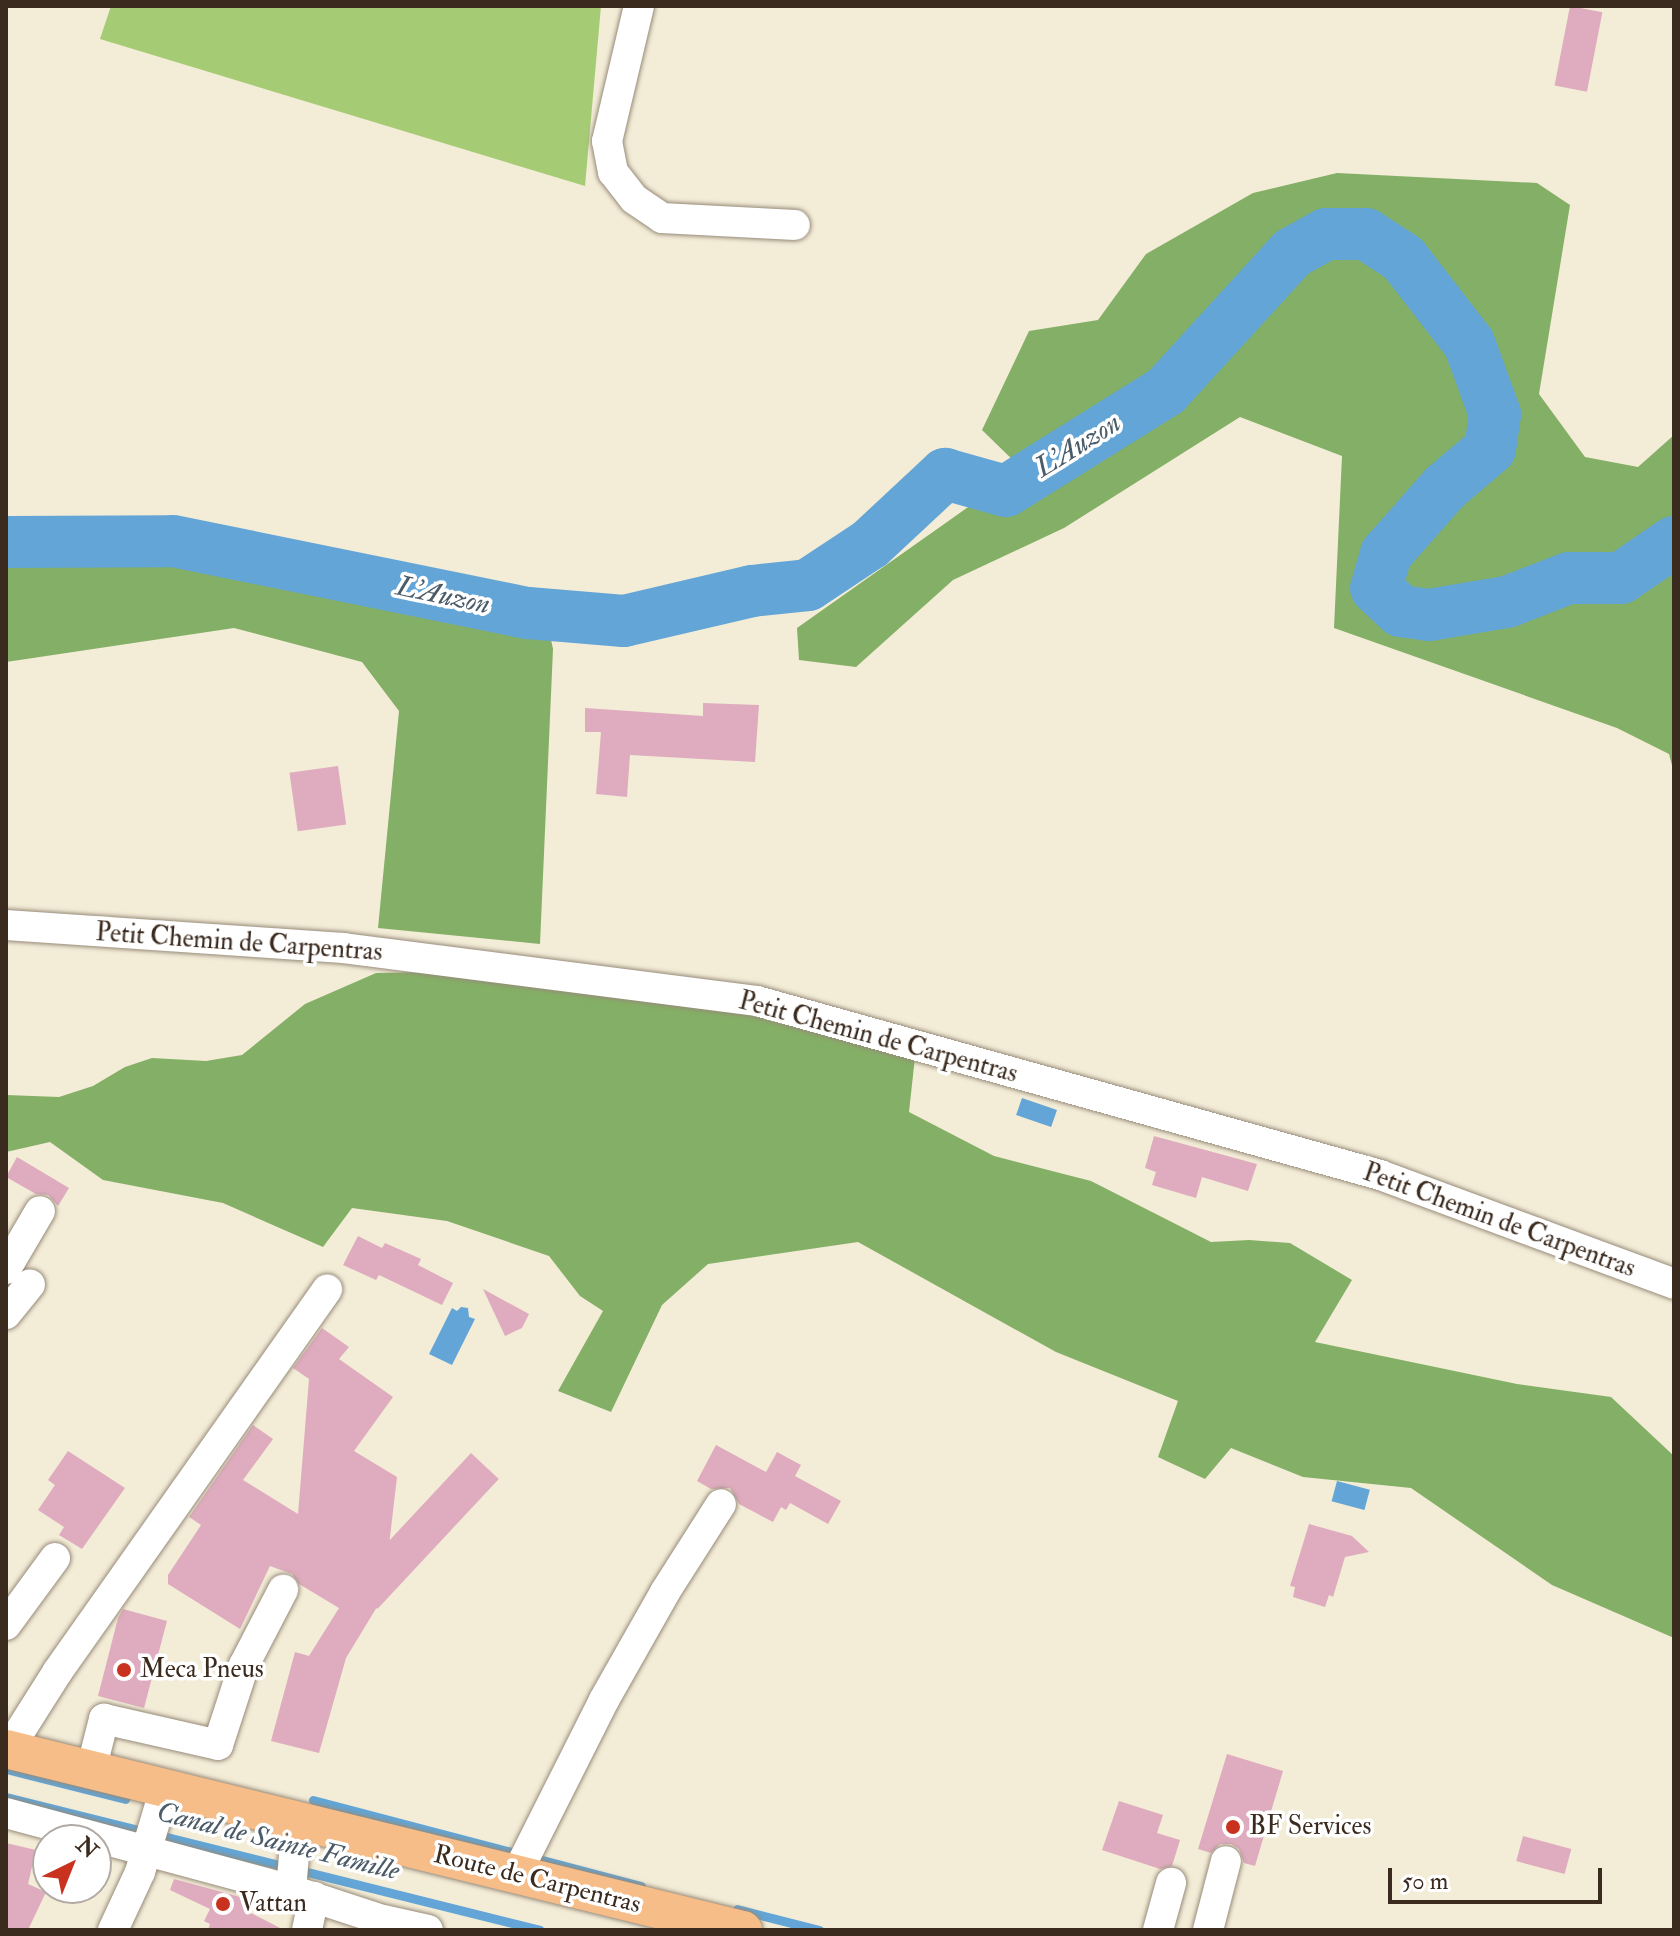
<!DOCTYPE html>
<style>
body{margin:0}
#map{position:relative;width:1680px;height:1936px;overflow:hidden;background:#f3ecd7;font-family:"IM FELL Double Pica",serif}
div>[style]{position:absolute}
.green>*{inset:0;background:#a6cb75}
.forest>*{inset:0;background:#84af66}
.water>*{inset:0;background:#62a5d6;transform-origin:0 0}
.stream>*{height:9px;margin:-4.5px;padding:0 4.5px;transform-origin:4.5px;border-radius:4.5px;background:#62a5d6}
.river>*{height:52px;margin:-26px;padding:0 26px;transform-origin:26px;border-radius:26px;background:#62a5d6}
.building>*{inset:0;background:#dfacbf;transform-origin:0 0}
.roads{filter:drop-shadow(0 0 2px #978b7a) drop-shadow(0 0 2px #978b7a)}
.minor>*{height:30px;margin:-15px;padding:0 15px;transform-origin:15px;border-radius:15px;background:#fff}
.major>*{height:38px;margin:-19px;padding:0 19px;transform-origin:19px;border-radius:19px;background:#f7bd88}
.dots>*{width:22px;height:22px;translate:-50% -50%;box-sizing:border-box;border:4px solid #fff;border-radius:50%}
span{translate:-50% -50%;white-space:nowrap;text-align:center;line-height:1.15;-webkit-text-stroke:7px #fff;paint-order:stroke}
.street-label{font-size:26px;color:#3b2a1e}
.poi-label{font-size:26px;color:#3b2a1e}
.left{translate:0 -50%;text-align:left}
.water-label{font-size:28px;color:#4b5b68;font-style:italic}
.frame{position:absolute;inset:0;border:8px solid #3b2a1e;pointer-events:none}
.north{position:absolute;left:32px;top:1824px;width:80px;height:80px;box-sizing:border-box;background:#fff;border:2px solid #b1aaa5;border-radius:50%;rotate:43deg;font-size:22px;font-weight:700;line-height:32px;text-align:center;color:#3b2a1e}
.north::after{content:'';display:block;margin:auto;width:28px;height:36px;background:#c8321e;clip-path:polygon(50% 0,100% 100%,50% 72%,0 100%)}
.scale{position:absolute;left:1388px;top:1868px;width:214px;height:36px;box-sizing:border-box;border:4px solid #3b2a1e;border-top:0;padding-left:10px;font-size:24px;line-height:28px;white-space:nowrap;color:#3b2a1e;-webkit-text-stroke:6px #fff;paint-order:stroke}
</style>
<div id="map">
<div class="green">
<div style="clip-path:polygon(111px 6px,601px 6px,585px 186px,100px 39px)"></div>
</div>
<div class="forest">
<div style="clip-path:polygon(1337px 173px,1537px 183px,1570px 205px,1539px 394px,1585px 457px,1638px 467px,1674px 435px,1674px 773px,1669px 754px,1617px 728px,1334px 628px,1342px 456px,1240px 417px,1064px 528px,953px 580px,856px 667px,799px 660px,797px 628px,1022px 469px,982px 430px,1029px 331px,1098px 320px,1146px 254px,1253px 193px)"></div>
<div style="clip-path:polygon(172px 558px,528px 621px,547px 621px,553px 649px,540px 944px,378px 928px,399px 711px,362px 662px,234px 628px,6px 662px,6px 561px)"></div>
<div style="clip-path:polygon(478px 971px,738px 1010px,915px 1057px,909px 1112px,994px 1156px,1091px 1181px,1211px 1242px,1249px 1240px,1290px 1243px,1352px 1280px,1315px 1342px,1517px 1384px,1611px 1397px,1674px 1456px,1674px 1638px,1552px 1585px,1411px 1488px,1303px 1477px,1231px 1448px,1205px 1479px,1158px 1457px,1178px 1401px,1056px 1352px,858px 1242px,708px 1264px,662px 1305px,611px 1412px,558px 1391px,603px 1311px,580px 1296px,549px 1256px,447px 1221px,352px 1208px,323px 1247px,223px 1203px,103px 1180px,50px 1142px,6px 1152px,6px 1095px,59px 1097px,93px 1086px,125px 1067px,152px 1058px,206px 1061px,242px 1055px,305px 1004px,376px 973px)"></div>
</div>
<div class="water">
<div style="left:1022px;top:1098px;width:37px;height:18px;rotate:19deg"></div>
<div style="clip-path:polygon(461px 1307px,468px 1308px,469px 1317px,475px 1319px,452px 1365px,429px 1354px,452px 1308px,457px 1311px)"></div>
<div style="left:1337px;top:1481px;width:34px;height:21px;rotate:15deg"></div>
</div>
<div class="stream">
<div style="left:6px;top:1769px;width:123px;rotate:14.1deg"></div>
<div style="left:6px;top:1797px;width:550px;rotate:13.99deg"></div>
<div style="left:313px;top:1800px;width:339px;rotate:14.7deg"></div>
<div style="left:737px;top:1909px;width:85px;rotate:14.4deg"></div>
</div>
<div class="river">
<div style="left:6px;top:542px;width:167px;rotate:-0.3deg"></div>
<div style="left:173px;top:541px;width:362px;rotate:11.5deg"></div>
<div style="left:528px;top:613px;width:96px;rotate:4.8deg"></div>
<div style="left:624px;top:621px;width:131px;rotate:-13.2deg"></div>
<div style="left:752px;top:591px;width:56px;rotate:-6.1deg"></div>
<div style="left:808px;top:585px;width:74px;rotate:-33.5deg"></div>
<div style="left:870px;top:544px;width:103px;rotate:-43deg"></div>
<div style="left:945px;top:474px;width:63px;rotate:15.6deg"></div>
<div style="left:1006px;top:491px;width:189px;rotate:-32deg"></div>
<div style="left:1166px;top:391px;width:187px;rotate:-47.6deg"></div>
<div style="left:1292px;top:253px;width:39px;rotate:-29deg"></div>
<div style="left:1326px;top:234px;width:40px"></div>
<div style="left:1366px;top:234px;width:44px;rotate:33deg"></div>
<div style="left:1403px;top:258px;width:108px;rotate:52.2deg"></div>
<div style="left:1469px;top:343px;width:76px;rotate:69.9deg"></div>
<div style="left:1495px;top:414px;width:35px;rotate:98deg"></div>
<div style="left:1490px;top:449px;width:59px;rotate:139.8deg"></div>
<div style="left:1445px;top:487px;width:89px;rotate:131.4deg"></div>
<div style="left:1386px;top:554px;width:35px;rotate:106deg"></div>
<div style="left:1376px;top:588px;width:34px;rotate:43deg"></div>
<div style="left:1401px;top:611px;width:28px;rotate:8deg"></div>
<div style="left:1429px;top:615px;width:79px;rotate:-9.5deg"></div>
<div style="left:1507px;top:602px;width:66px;rotate:-21.2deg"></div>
<div style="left:1569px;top:578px;width:52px"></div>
<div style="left:1621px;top:578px;width:64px;rotate:-34.2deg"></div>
</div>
<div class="building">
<div style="left:1570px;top:6px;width:33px;height:81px;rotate:11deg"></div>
<div style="clip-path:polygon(703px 703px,759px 705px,755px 762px,630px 755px,627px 797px,596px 794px,601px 732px,585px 732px,585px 708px,703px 716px)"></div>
<div style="left:338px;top:766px;width:59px;height:49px;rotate:82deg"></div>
<div style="clip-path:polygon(1154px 1136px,1257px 1164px,1248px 1191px,1202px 1177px,1196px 1198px,1152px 1185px,1156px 1172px,1145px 1168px)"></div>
<div style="clip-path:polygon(17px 1157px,69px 1188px,58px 1206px,48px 1195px,36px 1194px,6px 1177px)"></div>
<div style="clip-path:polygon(358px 1236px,382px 1248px,385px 1243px,421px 1259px,418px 1265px,453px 1283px,442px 1305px,379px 1275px,376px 1280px,343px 1265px)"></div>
<div style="clip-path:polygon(483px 1289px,529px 1314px,522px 1328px,505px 1336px)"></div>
<div style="clip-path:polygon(322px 1328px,349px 1347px,339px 1359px,393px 1397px,354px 1451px,397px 1477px,383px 1597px,346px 1658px,319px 1753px,271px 1741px,295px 1652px,309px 1656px,339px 1608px,299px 1584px,292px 1574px,270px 1566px,240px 1629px,168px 1584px,168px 1575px,201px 1525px,189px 1517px,253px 1425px,273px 1439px,243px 1480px,298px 1514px,309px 1379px,293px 1368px)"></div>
<div style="clip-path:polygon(716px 1445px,766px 1472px,777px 1452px,801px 1465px,795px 1476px,841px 1501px,828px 1524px,790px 1503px,786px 1510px,781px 1507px,773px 1522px,739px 1504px,730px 1488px,711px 1489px,697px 1481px)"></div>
<div style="clip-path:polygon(68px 1451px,125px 1488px,82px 1549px,59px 1535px,64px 1527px,38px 1510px,55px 1485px,48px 1480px)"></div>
<div style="left:471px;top:1453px;width:38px;height:178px;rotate:43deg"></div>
<div style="clip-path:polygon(1309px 1524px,1352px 1536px,1369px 1552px,1345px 1557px,1333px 1597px,1329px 1595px,1325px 1607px,1293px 1597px,1295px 1587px,1290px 1586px)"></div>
<div style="clip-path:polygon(123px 1609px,167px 1621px,144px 1708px,98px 1696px,118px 1618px)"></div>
<div style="clip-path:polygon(1227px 1754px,1283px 1771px,1255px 1866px,1244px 1863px,1239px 1849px,1231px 1844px,1220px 1844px,1211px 1853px,1198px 1849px)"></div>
<div style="clip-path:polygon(1119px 1801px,1163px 1815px,1157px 1833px,1180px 1840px,1172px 1866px,1160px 1869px,1102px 1850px)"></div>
<div style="left:1523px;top:1836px;width:50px;height:26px;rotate:15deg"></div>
<div style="clip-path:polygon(6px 1843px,36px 1850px,28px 1884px,46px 1892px,28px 1930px,6px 1930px)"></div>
<div style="clip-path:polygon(174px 1879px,255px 1901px,249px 1912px,284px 1930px,208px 1930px,210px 1924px,204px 1921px,210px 1909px,170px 1890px)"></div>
</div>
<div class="roads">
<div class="minor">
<div style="left:639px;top:6px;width:139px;rotate:103.3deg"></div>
<div style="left:607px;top:141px;width:32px;rotate:79deg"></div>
<div style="left:613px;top:172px;width:34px;rotate:52deg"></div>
<div style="left:634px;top:199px;width:34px;rotate:34deg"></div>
<div style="left:662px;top:218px;width:133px;rotate:3deg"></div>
<div style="left:6px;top:925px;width:338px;rotate:3.9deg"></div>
<div style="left:343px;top:948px;width:417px;rotate:7.3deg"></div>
<div style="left:757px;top:1001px;width:647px;rotate:15.6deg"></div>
<div style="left:1380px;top:1175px;width:314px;rotate:20.3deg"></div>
<div style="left:6px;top:1269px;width:67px;rotate:-59.6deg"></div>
<div style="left:6px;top:1314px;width:38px;rotate:-51deg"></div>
<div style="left:6px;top:1625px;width:83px;rotate:-53.8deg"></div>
<div style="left:8px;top:1750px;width:93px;rotate:-57.7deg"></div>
<div style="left:58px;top:1671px;width:467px;rotate:-54.8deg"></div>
<div style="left:91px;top:1770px;width:53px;rotate:-75.7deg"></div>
<div style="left:104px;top:1719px;width:117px;rotate:12.8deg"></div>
<div style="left:218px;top:1745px;width:84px;rotate:-72deg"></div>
<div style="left:244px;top:1665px;width:85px;rotate:-62.5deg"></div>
<div style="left:6px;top:1813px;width:295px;rotate:15.1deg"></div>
<div style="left:297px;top:1821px;width:69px;rotate:95deg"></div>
<div style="left:291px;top:1890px;width:97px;rotate:18.1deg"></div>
<div style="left:383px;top:1920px;width:46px;rotate:12.5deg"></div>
<div style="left:516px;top:1875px;width:196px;rotate:-63.3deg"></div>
<div style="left:604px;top:1700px;width:124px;rotate:-60.5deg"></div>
<div style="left:665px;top:1592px;width:104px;rotate:-57.5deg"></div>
<div style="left:113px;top:1930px;width:64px;rotate:-65deg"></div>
<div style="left:140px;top:1872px;width:88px;rotate:-73.4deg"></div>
<div style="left:307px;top:1930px;width:34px;rotate:-78deg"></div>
<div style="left:1158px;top:1930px;width:49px;rotate:-74.5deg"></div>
<div style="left:1208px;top:1930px;width:71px;rotate:-75.4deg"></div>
</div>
<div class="major">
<div style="left:6px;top:1749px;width:759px;rotate:13.8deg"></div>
</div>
</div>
<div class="dots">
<div style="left:124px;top:1670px;background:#c8321e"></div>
<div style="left:1233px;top:1827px;background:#c8321e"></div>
<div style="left:223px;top:1904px;background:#c8321e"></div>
</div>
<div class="street-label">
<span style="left:239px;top:943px;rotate:4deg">Petit Chemin de Carpentras</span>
<span style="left:878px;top:1038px;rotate:15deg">Petit Chemin de Carpentras</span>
<span style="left:1499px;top:1221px;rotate:20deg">Petit Chemin de Carpentras</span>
<span style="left:537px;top:1880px;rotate:14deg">Route de Carpentras</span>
</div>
<div class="poi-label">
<span class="left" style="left:140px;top:1670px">Meca Pneus</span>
<span class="left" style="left:1249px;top:1827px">BF Services</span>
<span class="left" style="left:239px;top:1904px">Vattan</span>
</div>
<div class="water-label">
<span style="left:1078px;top:446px;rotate:-32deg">L'Auzon</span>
<span style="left:443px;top:596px;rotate:12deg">L'Auzon</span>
<span style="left:278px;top:1842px;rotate:14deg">Canal de Sainte Famille</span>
</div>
<div class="frame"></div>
<div class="north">N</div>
<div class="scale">50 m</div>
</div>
